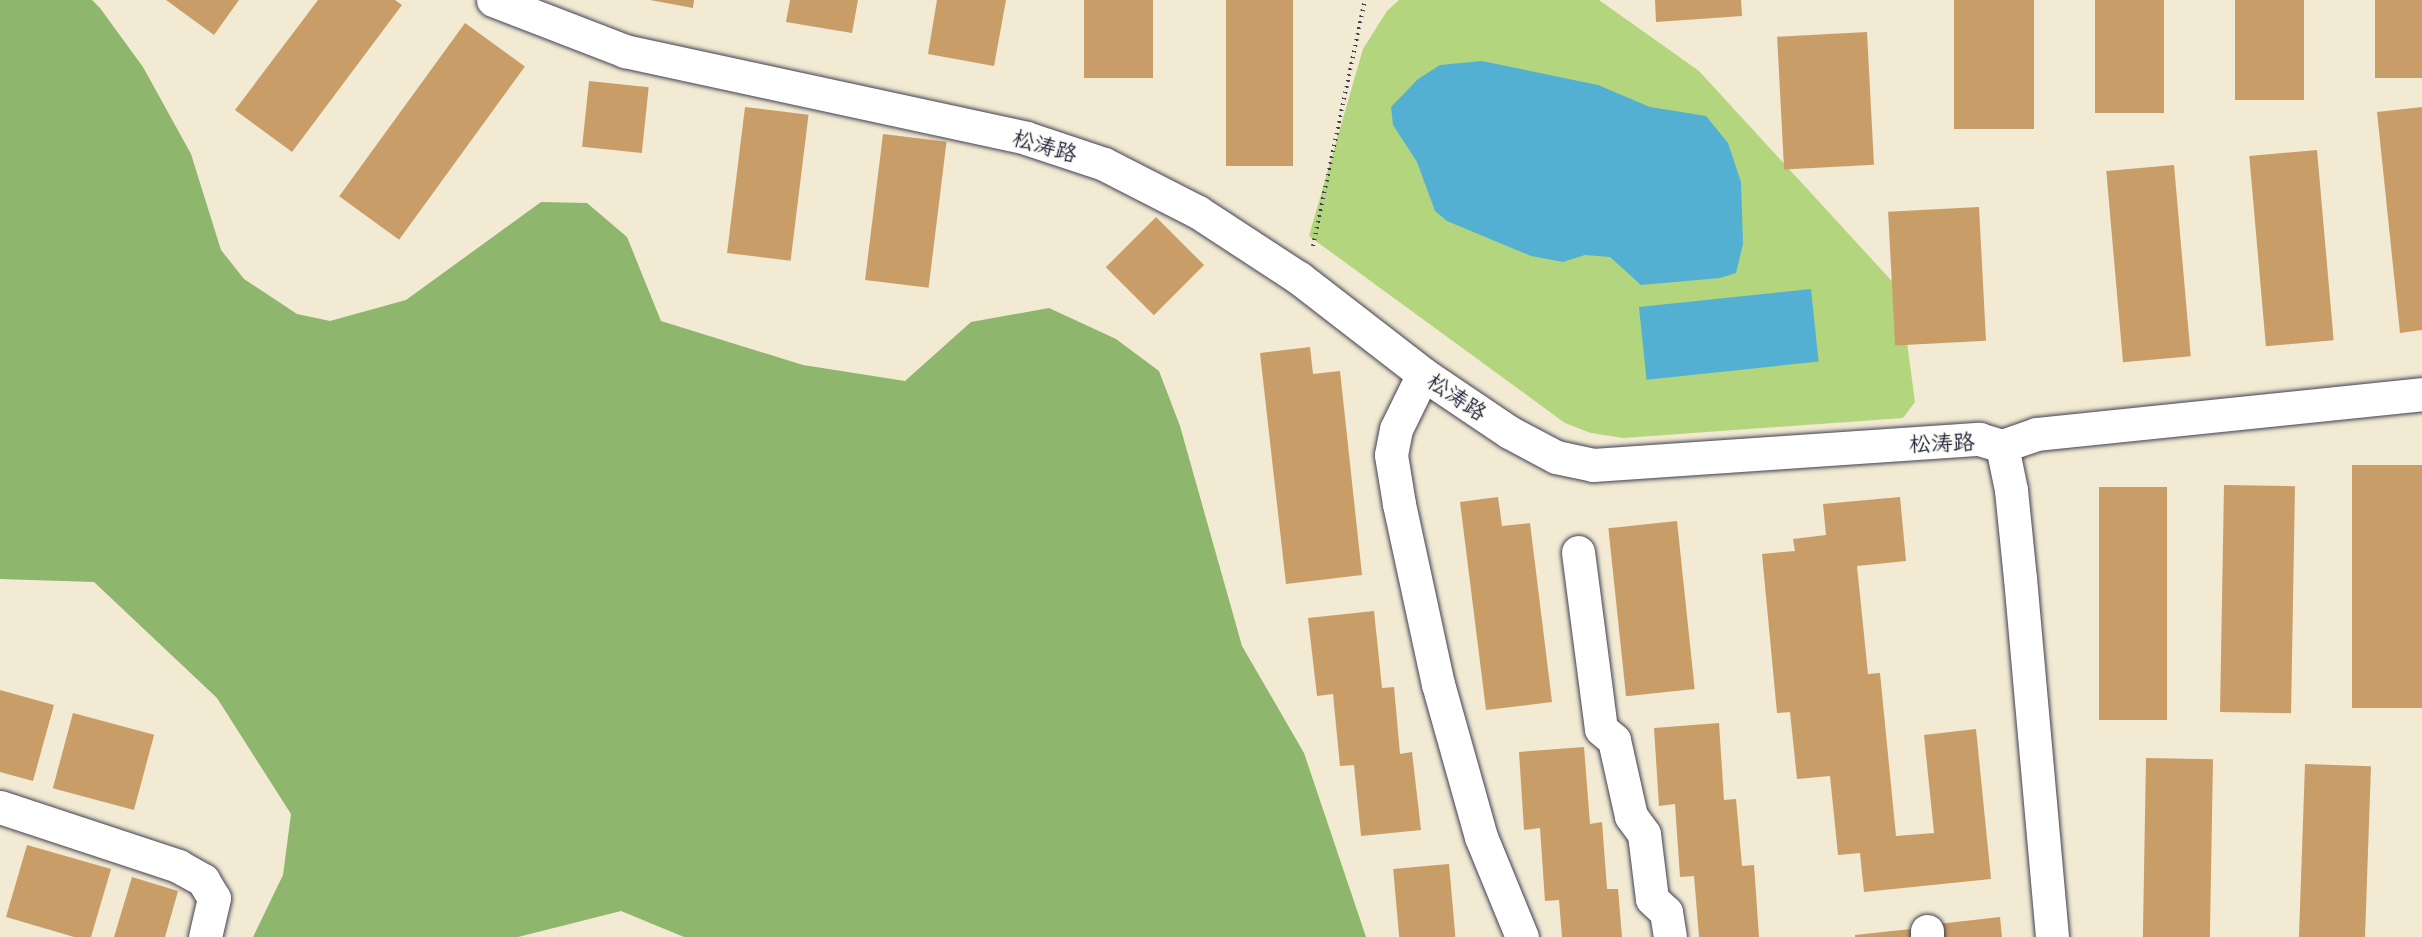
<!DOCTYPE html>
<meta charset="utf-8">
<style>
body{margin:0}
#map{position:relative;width:2422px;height:937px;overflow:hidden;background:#f2ead3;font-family:Sriracha,"LXGW WenKai TC",sans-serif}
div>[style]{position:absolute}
.green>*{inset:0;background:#b3d57d}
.forest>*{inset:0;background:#8eb66c}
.water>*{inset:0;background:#54b0d2;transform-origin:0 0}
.building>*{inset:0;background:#c99d68;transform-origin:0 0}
.path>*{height:4px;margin-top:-2px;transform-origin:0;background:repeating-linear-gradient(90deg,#414052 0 1.5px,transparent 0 6px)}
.roads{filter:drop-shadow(0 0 2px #414052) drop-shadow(0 0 2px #414052)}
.minor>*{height:33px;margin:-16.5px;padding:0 16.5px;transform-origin:16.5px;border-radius:16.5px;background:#fff}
span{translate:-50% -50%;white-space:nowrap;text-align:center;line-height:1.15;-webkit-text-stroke:5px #fdfcf7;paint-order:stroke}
.street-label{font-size:22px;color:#22223b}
</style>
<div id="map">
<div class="green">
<div style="clip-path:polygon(1399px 0,1599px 0,1699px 71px,1900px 290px,1915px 402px,1903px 418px,1623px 438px,1591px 433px,1565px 423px,1309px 236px,1363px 49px,1387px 11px)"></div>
</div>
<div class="forest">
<div style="clip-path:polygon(0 0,92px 0,100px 8px,143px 67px,191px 154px,221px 250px,244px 279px,297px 314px,330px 321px,406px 300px,541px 202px,587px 203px,627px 237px,661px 321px,803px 365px,905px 381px,971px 322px,1049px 308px,1116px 339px,1159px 371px,1180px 426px,1242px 646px,1304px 753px,1366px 937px,684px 937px,621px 911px,518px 937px,253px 937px,283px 875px,291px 814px,217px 698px,94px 582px,0 579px)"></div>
</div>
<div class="water">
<div style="clip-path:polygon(1482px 61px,1598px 85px,1650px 107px,1706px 116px,1728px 143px,1741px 182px,1743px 244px,1736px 273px,1720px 278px,1641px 285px,1610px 257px,1585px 255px,1563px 262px,1531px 256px,1447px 221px,1435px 211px,1417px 162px,1393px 125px,1391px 107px,1418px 79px,1440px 65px)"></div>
<div style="left:1811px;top:289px;width:73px;height:173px;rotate:84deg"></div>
</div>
<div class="building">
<div style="clip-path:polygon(166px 0,239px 0,214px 35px)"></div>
<div style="clip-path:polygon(318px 0,395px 0,402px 5px,292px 152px,235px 110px)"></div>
<div style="clip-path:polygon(650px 0,694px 0,693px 8px)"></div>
<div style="clip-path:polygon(790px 0,858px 0,852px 33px,786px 22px)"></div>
<div style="clip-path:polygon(937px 0,1006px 0,994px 66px,928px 54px)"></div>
<div style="left:1084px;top:0;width:69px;height:78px"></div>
<div style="left:1226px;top:0;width:67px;height:166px"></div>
<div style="clip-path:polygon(1655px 0,1741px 0,1742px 16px,1656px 22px)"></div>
<div style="left:1954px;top:0;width:80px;height:129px"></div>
<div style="left:2095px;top:0;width:69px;height:113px"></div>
<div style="left:2235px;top:0;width:69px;height:100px"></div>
<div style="left:2375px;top:0;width:47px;height:78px"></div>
<div style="left:465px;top:23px;width:74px;height:214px;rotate:36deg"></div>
<div style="left:1867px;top:32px;width:133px;height:90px;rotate:87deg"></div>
<div style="left:589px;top:81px;width:60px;height:66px;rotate:6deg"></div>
<div style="left:745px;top:107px;width:64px;height:147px;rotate:7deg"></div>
<div style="clip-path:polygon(2422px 107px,2422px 330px,2400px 333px,2377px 112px)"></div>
<div style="left:883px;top:134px;width:64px;height:147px;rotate:7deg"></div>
<div style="left:2317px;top:150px;width:191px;height:68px;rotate:85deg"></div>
<div style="left:2174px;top:165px;width:192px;height:68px;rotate:85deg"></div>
<div style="left:1979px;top:207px;width:134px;height:91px;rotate:87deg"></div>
<div style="left:1156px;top:217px;width:68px;height:71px;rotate:45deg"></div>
<div style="clip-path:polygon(1310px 347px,1313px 374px,1340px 371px,1362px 575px,1286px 584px,1260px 353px)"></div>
<div style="left:2422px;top:465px;width:243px;height:70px;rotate:90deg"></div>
<div style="left:2224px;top:485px;width:71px;height:227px;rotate:1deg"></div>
<div style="left:2099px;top:487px;width:68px;height:233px"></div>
<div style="clip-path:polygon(1498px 497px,1502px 526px,1530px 523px,1552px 702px,1486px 710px,1460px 502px)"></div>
<div style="clip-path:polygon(1900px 497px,1906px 561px,1857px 566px,1868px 674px,1880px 673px,1896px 836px,1934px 833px,1924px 735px,1976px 729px,1991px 879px,1864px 892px,1860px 853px,1838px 855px,1830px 776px,1797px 779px,1790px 712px,1777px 713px,1762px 554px,1795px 551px,1793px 539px,1826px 535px,1823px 504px)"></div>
<div style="left:1677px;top:521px;width:169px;height:69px;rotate:84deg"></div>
<div style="clip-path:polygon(1374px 611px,1382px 688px,1394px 687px,1400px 754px,1412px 752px,1421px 830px,1361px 836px,1354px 765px,1340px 766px,1333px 694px,1317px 696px,1308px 618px)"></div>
<div style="clip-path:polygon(0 690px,54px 705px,33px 781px,0 772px)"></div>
<div style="left:73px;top:713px;width:84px;height:78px;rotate:15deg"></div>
<div style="clip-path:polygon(1719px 723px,1724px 800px,1736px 799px,1742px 866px,1754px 865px,1759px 937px,1699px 937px,1694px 876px,1680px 877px,1675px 804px,1659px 806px,1654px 728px)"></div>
<div style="clip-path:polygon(1584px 747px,1590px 824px,1602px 822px,1607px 889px,1618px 889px,1622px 937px,1562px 937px,1559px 900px,1545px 901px,1540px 828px,1524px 830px,1519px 752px)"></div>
<div style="left:2146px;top:758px;width:67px;height:179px;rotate:1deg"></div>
<div style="left:2305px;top:764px;width:66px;height:173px;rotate:2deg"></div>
<div style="clip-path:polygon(27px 845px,111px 869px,91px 937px,74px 937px,6px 917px)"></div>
<div style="left:1449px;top:864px;width:73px;height:56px;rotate:85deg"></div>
<div style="clip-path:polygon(132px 877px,178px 891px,165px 937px,114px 937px)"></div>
<div style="clip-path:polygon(2000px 917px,2002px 937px,1940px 937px,1938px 924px)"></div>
<div style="clip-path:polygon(1911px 929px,1911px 937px,1855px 937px,1855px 935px)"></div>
</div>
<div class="path">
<div style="left:1313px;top:246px;width:251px;rotate:-78.1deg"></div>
</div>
<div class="roads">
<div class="minor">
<div style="left:493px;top:0;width:142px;rotate:21.1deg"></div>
<div style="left:625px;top:51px;width:410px;rotate:12.2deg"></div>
<div style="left:1026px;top:138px;width:82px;rotate:18.4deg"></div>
<div style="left:1104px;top:164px;width:106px;rotate:27.1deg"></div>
<div style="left:1198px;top:212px;width:121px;rotate:33.2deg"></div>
<div style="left:1299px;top:278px;width:157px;rotate:37.7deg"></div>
<div style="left:1423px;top:374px;width:104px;rotate:34deg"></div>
<div style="left:1509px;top:432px;width:53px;rotate:28deg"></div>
<div style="left:1556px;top:457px;width:38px;rotate:12deg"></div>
<div style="left:1593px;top:465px;width:387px;rotate:-3.9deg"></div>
<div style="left:1979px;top:439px;width:24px;rotate:17deg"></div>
<div style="left:1423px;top:374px;width:61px;rotate:116.1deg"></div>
<div style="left:1396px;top:429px;width:26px;rotate:101deg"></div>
<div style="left:1391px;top:455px;width:50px;rotate:80.7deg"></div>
<div style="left:1399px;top:504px;width:184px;rotate:77.8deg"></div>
<div style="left:1438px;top:684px;width:159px;rotate:74.3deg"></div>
<div style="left:1481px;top:837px;width:108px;rotate:67.7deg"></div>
<div style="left:2002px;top:446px;width:45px;rotate:78.4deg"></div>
<div style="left:2011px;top:490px;width:88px;rotate:84.2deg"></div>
<div style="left:2020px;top:578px;width:360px;rotate:84.9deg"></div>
<div style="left:2002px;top:446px;width:37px;rotate:-19deg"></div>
<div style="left:2037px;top:434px;width:387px;rotate:-5.9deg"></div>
<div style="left:1578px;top:552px;width:178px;rotate:82.6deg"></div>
<div style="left:1601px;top:729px;width:17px;rotate:40deg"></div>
<div style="left:1614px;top:740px;width:78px;rotate:77.4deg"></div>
<div style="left:1631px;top:816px;width:22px;rotate:54deg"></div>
<div style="left:1644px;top:834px;width:65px;rotate:83deg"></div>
<div style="left:1652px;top:899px;width:19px;rotate:43deg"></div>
<div style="left:1666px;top:912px;width:25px;rotate:81deg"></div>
<div style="left:0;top:807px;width:188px;rotate:18.3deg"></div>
<div style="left:178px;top:866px;width:29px;rotate:29deg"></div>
<div style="left:203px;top:880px;width:21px;rotate:59deg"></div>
<div style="left:214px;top:898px;width:40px;rotate:103deg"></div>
<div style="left:1927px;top:931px;width:6px;rotate:90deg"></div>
</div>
</div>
<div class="street-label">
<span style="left:1045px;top:146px;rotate:16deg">松涛路</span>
<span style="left:1457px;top:397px;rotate:34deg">松涛路</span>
<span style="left:1942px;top:443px;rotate:-2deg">松涛路</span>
</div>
</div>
